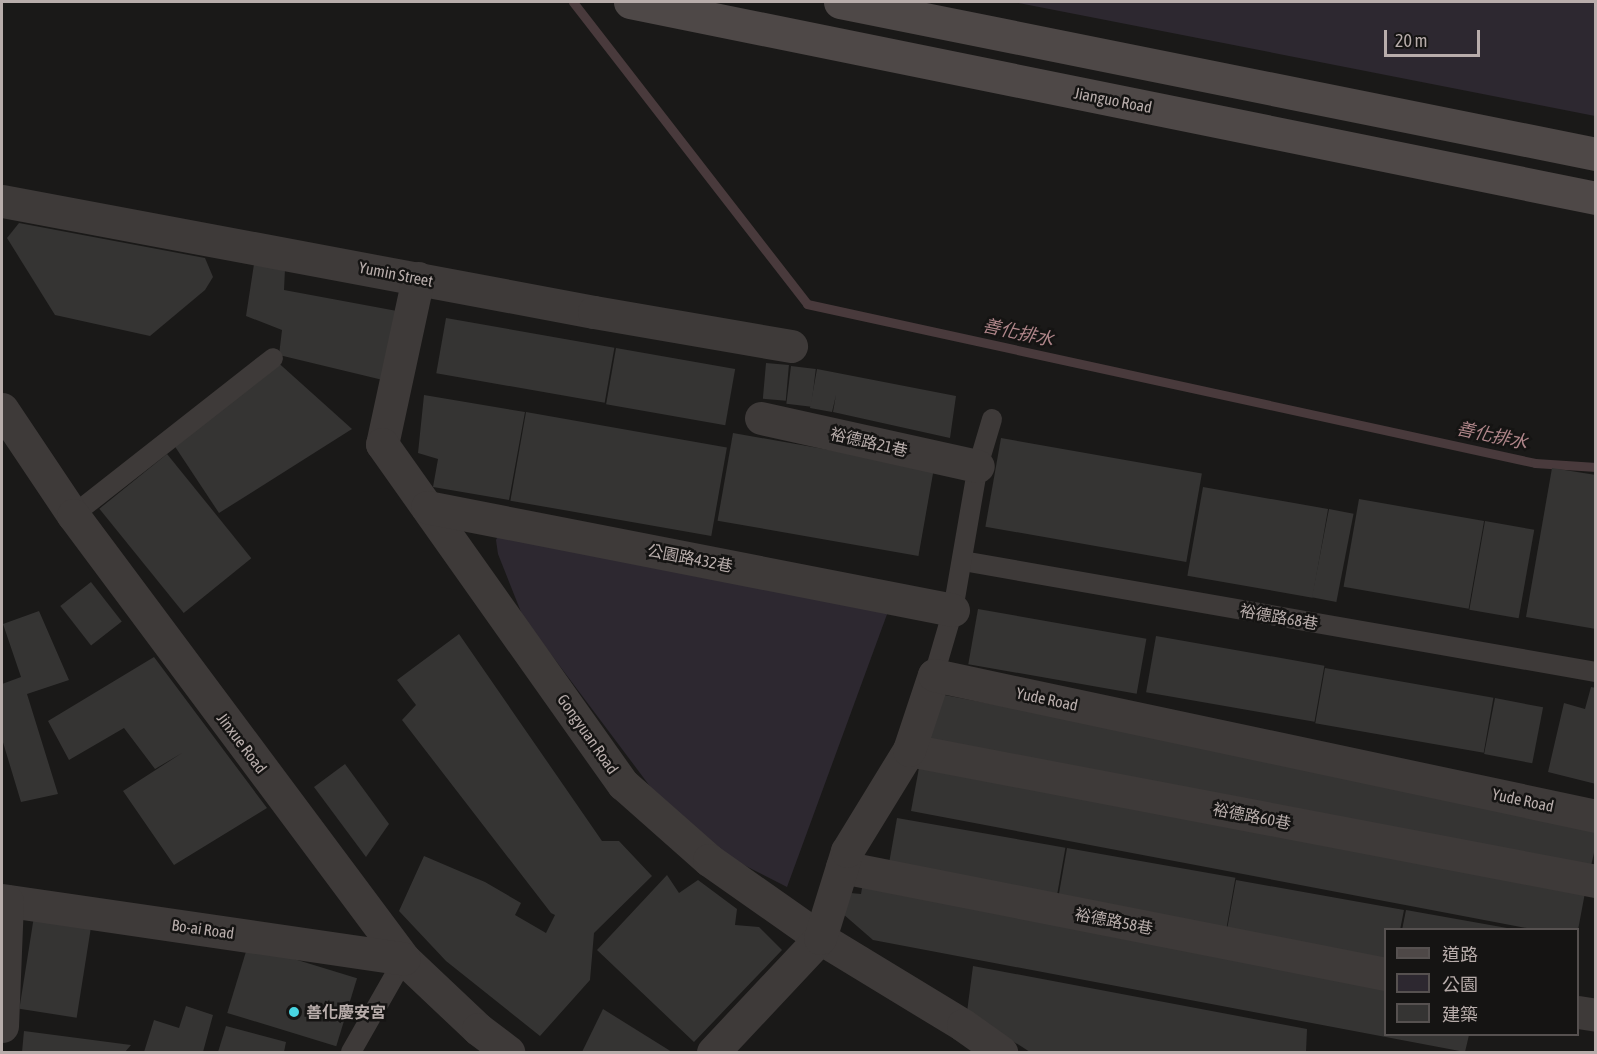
<!DOCTYPE html>
<meta charset="utf-8">
<style>
body{margin:0}
#map{position:relative;width:1597px;height:1054px;overflow:hidden;background:#1a1918;font-family:"Asap Condensed","Noto Sans TC",sans-serif}
div>[style]{position:absolute}
.green>*{inset:0;background:#2d2830}
.stream>*{height:9px;margin:-4.5px;padding:0 4.5px;transform-origin:4.5px;border-radius:4.5px;background:#493a3c}
.building>*{inset:0;background:#353433;transform-origin:0 0}
.lane>*{height:20px;margin:-10px;padding:0 10px;transform-origin:10px;border-radius:10px;background:#3e3a39}
.street>*{height:33px;margin:-16.5px;padding:0 16.5px;transform-origin:16.5px;border-radius:16.5px;background:#3e3a39}
.secondary>*{height:33px;margin:-16.5px;padding:0 16.5px;transform-origin:16.5px;border-radius:16.5px;background:#4e4847}
.dots>*{width:16px;height:16px;translate:-50% -50%;box-sizing:border-box;border:3px solid #151413;border-radius:50%}
span{translate:-50% -50%;white-space:nowrap;text-align:center;line-height:1.15;-webkit-text-stroke:5px #151413;paint-order:stroke}
.street-label{font-size:16px;color:#b8adab}
.poi-label{font-size:16px;color:#b8adab;font-weight:700}
.left{translate:0 -50%;text-align:left}
.water-label{font-size:18px;color:#b0868a;font-style:italic}
.frame{position:absolute;inset:0;border:3px solid #b8adab;pointer-events:none}
.legend{position:absolute;left:1384px;top:928px;width:195px;height:108px;box-sizing:border-box;background:#151413;border:2px solid #565150;margin:0;padding:8px 10px;list-style:none;font-size:18px;color:#b8adab}
.legend li{display:flex;align-items:center;gap:12px;height:30px}
.legend b{width:30px;border:2px solid #565150}
.scale{position:absolute;left:1384px;top:30px;width:96px;height:27px;box-sizing:border-box;border:3px solid #b8adab;border-top:0;padding-left:8px;font-size:18px;line-height:21px;white-space:nowrap;color:#b8adab;-webkit-text-stroke:4px #151413;paint-order:stroke}
</style>
<div id="map">
<div class="green">
<div style="clip-path:polygon(1014px 2px,1595px 2px,1595px 116px)"></div>
<div style="clip-path:polygon(501px 530px,897px 587px,787px 887px,730px 858px,658px 797px,523px 617px,498px 554px,496px 540px)"></div>
</div>
<div class="stream">
<div style="left:573px;top:2px;width:382px;rotate:52.2deg"></div>
<div style="left:807px;top:304px;width:745px;rotate:12.32deg"></div>
<div style="left:1535px;top:463px;width:61px;rotate:3.8deg"></div>
</div>
<div class="building">
<div style="clip-path:polygon(19px 223px,205px 258px,213px 277px,205px 290px,150px 336px,55px 315px,7px 238px)"></div>
<div style="clip-path:polygon(254px 264px,285px 269px,284px 290px,397px 311px,387px 381px,279px 355px,282px 330px,246px 316px)"></div>
<div style="left:446px;top:318px;width:171px;height:56px;rotate:10deg"></div>
<div style="left:616px;top:348px;width:121px;height:57px;rotate:10deg"></div>
<div style="clip-path:polygon(273px 358px,352px 429px,219px 513px,170px 439px)"></div>
<div style="left:766px;top:363px;width:23px;height:36px;rotate:5deg"></div>
<div style="left:791px;top:366px;width:25px;height:38px;rotate:7deg"></div>
<div style="clip-path:polygon(817px 369px,956px 396px,950px 438px,833px 412px,836px 395px,832px 412px,810px 408px)"></div>
<div style="clip-path:polygon(424px 395px,525px 412px,509px 500px,433px 487px,438px 459px,418px 453px)"></div>
<div style="left:526px;top:412px;width:204px;height:90px;rotate:10deg"></div>
<div style="left:733px;top:433px;width:204px;height:89px;rotate:10deg"></div>
<div style="left:1001px;top:438px;width:204px;height:90px;rotate:10deg"></div>
<div style="left:167px;top:454px;width:134px;height:87px;rotate:51deg"></div>
<div style="clip-path:polygon(1552px 468px,1596px 475px,1596px 629px,1526px 617px)"></div>
<div style="left:1203px;top:487px;width:127px;height:90px;rotate:10deg"></div>
<div style="left:1359px;top:499px;width:127px;height:89px;rotate:10deg"></div>
<div style="left:1329px;top:509px;width:25px;height:90px;rotate:11deg"></div>
<div style="left:1485px;top:521px;width:50px;height:90px;rotate:10deg"></div>
<div style="left:91px;top:582px;width:50px;height:39px;rotate:52deg"></div>
<div style="left:978px;top:609px;width:171px;height:56px;rotate:10deg"></div>
<div style="clip-path:polygon(39px 611px,69px 680px,27px 694px,58px 794px,21px 802px,2px 739px,2px 684px,21px 677px,3px 624px)"></div>
<div style="clip-path:polygon(459px 634px,602px 841px,619px 841px,652px 876px,594px 933px,590px 980px,540px 1036px,446px 961px,399px 911px,424px 856px,485px 882px,521px 903px,515px 915px,546px 933px,555px 915px,551px 913px,402px 720px,416px 705px,397px 680px)"></div>
<div style="left:1156px;top:636px;width:171px;height:57px;rotate:10deg"></div>
<div style="clip-path:polygon(154px 657px,267px 808px,174px 865px,123px 791px,182px 753px,155px 769px,124px 728px,69px 760px,48px 721px)"></div>
<div style="left:1325px;top:668px;width:171px;height:56px;rotate:10deg"></div>
<div style="clip-path:polygon(1591px 687px,1596px 688px,1596px 784px,1548px 772px,1564px 703px,1585px 709px)"></div>
<div style="clip-path:polygon(934px 693px,1596px 819px,1596px 844px,1589px 875px,923px 748px)"></div>
<div style="left:1495px;top:698px;width:49px;height:57px;rotate:11deg"></div>
<div style="clip-path:polygon(921px 757px,1587px 882px,1578px 930px,1537px 930px,911px 811px)"></div>
<div style="clip-path:polygon(345px 764px,389px 824px,366px 857px,314px 787px)"></div>
<div style="left:897px;top:818px;width:171px;height:56px;rotate:10deg"></div>
<div style="left:1067px;top:848px;width:171px;height:57px;rotate:10deg"></div>
<div style="clip-path:polygon(667px 875px,679px 893px,698px 880px,737px 909px,735px 925px,759px 927px,782px 950px,694px 1042px,597px 950px)"></div>
<div style="clip-path:polygon(1236px 880px,1404px 910px,1400px 930px,1386px 930px,1386px 964px,1226px 935px)"></div>
<div style="clip-path:polygon(863px 882px,1386px 980px,1386px 1035px,1469px 1035px,1465px 1052px,873px 940px,835px 907px,840px 892px,861px 894px)"></div>
<div style="left:35px;top:910px;width:58px;height:100px;rotate:9deg"></div>
<div style="clip-path:polygon(1406px 910px,1507px 928px,1507px 930px,1402px 930px)"></div>
<div style="left:248px;top:945px;width:114px;height:71px;rotate:17deg"></div>
<div style="clip-path:polygon(973px 966px,1307px 1029px,1306px 1052px,1030px 1052px,967px 1012px)"></div>
<div style="clip-path:polygon(186px 1006px,213px 1015px,203px 1052px,144px 1052px,154px 1020px,179px 1028px)"></div>
<div style="clip-path:polygon(603px 1009px,672px 1052px,582px 1052px)"></div>
<div style="clip-path:polygon(226px 1026px,286px 1042px,284px 1052px,218px 1052px)"></div>
<div style="clip-path:polygon(24px 1031px,131px 1045px,125px 1052px,22px 1052px)"></div>
</div>
<div class="lane">
<div style="left:73px;top:515px;width:254px;rotate:-38.1deg"></div>
<div style="left:963px;top:561px;width:643px;rotate:9.95deg"></div>
<div style="left:934px;top:675px;width:68px;rotate:-73.7deg"></div>
<div style="left:953px;top:610px;width:146px;rotate:-80.2deg"></div>
<div style="left:978px;top:466px;width:49px;rotate:-73.4deg"></div>
<div style="left:351px;top:1052px;width:107px;rotate:-60.3deg"></div>
</div>
<div class="street">
<div style="left:2px;top:201px;width:602px;rotate:10.62deg"></div>
<div style="left:594px;top:312px;width:200px;rotate:9.8deg"></div>
<div style="left:418px;top:278px;width:170px;rotate:102.2deg"></div>
<div style="left:382px;top:444px;width:417px;rotate:54.7deg"></div>
<div style="left:623px;top:784px;width:115px;rotate:41.5deg"></div>
<div style="left:709px;top:860px;width:136px;rotate:35.1deg"></div>
<div style="left:820px;top:938px;width:167px;rotate:31.3deg"></div>
<div style="left:963px;top:1025px;width:47px;rotate:35.4deg"></div>
<div style="left:2px;top:409px;width:128px;rotate:56.2deg"></div>
<div style="left:73px;top:515px;width:554px;rotate:53.3deg"></div>
<div style="left:404px;top:959px;width:102px;rotate:43.4deg"></div>
<div style="left:478px;top:1029px;width:38px;rotate:37deg"></div>
<div style="left:761px;top:418px;width:222px;rotate:12.5deg"></div>
<div style="left:427px;top:507px;width:536px;rotate:11.08deg"></div>
<div style="left:909px;top:750px;width:699px;rotate:10.8deg"></div>
<div style="left:842px;top:867px;width:554px;rotate:11.13deg"></div>
<div style="left:2px;top:900px;width:406px;rotate:8.3deg"></div>
<div style="left:1578px;top:1012px;width:18px;rotate:9deg"></div>
<div style="left:2px;top:1026px;width:125px;rotate:-87.7deg"></div>
<div style="left:713px;top:1052px;width:156px;rotate:-46.8deg"></div>
<div style="left:820px;top:938px;width:91px;rotate:-72.8deg"></div>
<div style="left:847px;top:851px;width:119px;rotate:-58.5deg"></div>
<div style="left:909px;top:750px;width:79px;rotate:-71.6deg"></div>
<div style="left:934px;top:675px;width:677px;rotate:12.02deg"></div>
</div>
<div class="secondary">
<div style="left:630px;top:2px;width:986px;rotate:11.47deg"></div>
<div style="left:840px;top:2px;width:771px;rotate:11.37deg"></div>
</div>
<div class="dots">
<div style="left:294px;top:1012px;background:#48d4e1"></div>
</div>
<div class="street-label">
<span style="left:1113px;top:100px;rotate:11deg">Jianguo Road</span>
<span style="left:396px;top:274px;rotate:11deg">Yumin Street</span>
<span style="left:869px;top:442px;rotate:13deg">裕德路21巷</span>
<span style="left:690px;top:558px;rotate:11deg">公園路432巷</span>
<span style="left:1279px;top:617px;rotate:10deg">裕德路68巷</span>
<span style="left:1047px;top:699px;rotate:12deg">Yude Road</span>
<span style="left:588px;top:734px;rotate:55deg">Gongyuan Road</span>
<span style="left:242px;top:743px;rotate:53deg">Jinxue Road</span>
<span style="left:1523px;top:800px;rotate:12deg">Yude Road</span>
<span style="left:1252px;top:816px;rotate:11deg">裕德路60巷</span>
<span style="left:1114px;top:921px;rotate:11deg">裕德路58巷</span>
<span style="left:203px;top:929px;rotate:8deg">Bo-ai Road</span>
</div>
<div class="poi-label">
<span class="left" style="left:306px;top:1012px">善化慶安宮</span>
</div>
<div class="water-label">
<span style="left:1018px;top:333px;rotate:12deg">善化排水</span>
<span style="left:1492px;top:436px;rotate:12deg">善化排水</span>
</div>
<div class="frame"></div>
<ul class="legend">
<li><b style="height:8px;background:#4e4847"></b>道路</li>
<li><b style="height:16px;background:#2d2830"></b>公園</li>
<li><b style="height:16px;background:#353433"></b>建築</li>
</ul>
<div class="scale">20 m</div>
</div>
